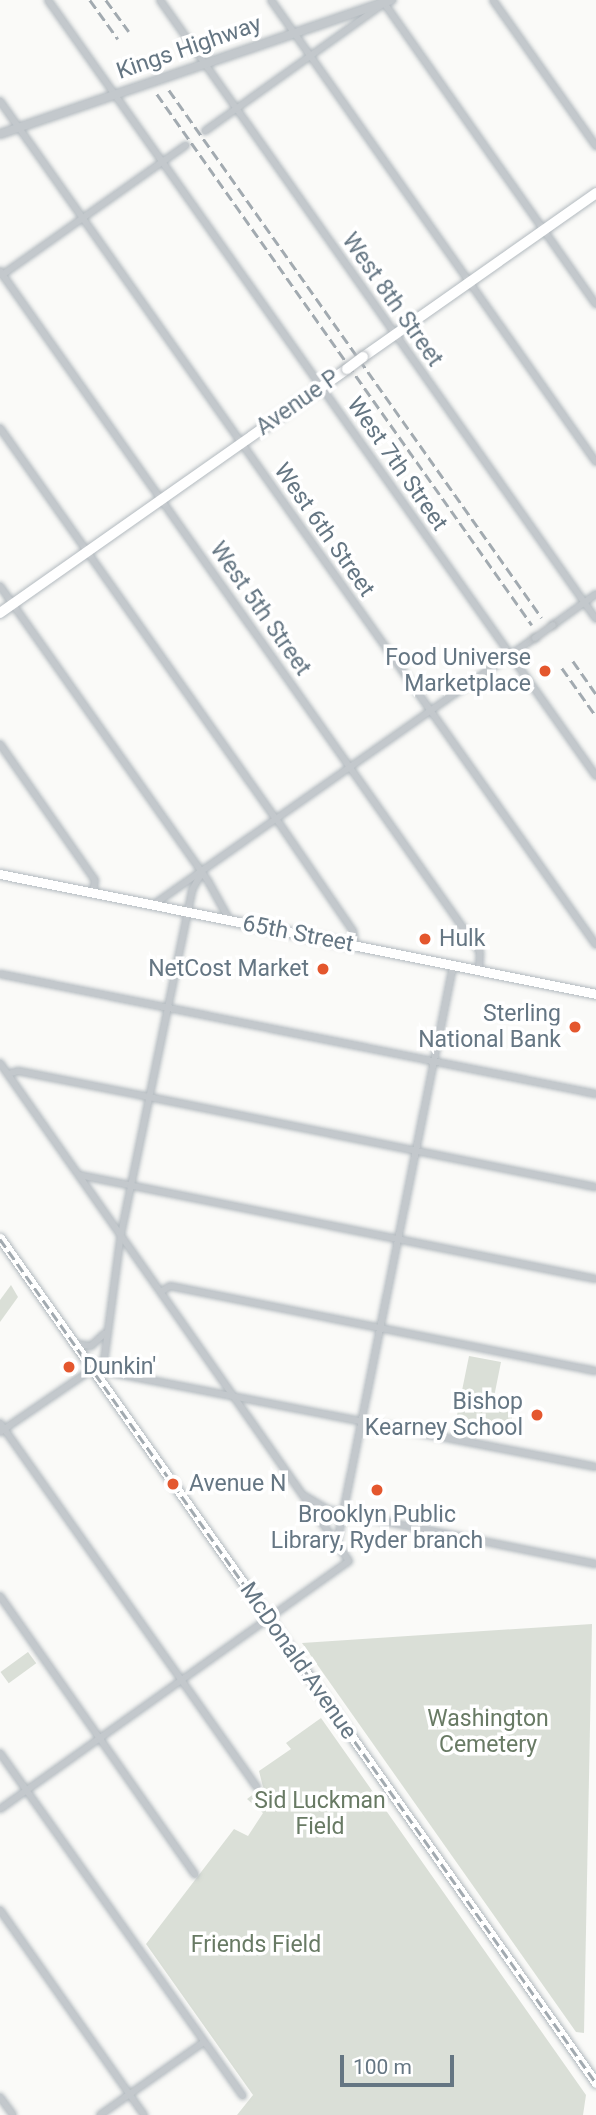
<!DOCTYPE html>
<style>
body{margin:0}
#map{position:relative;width:596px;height:2115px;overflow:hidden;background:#fafaf8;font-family:Roboto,sans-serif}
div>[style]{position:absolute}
.green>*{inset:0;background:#dadfd7;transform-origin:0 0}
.roads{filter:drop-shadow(0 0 2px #b3babf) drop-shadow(0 0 2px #b3babf)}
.minor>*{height:6px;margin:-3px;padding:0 3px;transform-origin:3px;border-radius:3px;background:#c3c8cc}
.tertiary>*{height:8px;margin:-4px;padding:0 4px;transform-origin:4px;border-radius:4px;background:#c3c8cc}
.secondary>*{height:9px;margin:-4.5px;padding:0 4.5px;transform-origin:4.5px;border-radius:4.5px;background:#fff}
.primary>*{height:10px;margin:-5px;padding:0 5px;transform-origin:5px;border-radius:5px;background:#fff}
.rail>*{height:2.5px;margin-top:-1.25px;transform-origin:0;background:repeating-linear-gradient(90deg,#a2aab0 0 10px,transparent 0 15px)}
.bridges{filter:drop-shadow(0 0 2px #b5babe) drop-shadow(0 0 2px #b5babe)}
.minor-bridge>*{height:6px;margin:-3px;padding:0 3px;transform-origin:3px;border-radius:3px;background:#c3c8cc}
.primary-bridge>*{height:10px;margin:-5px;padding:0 5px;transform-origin:5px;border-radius:5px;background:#fff}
.dots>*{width:19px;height:19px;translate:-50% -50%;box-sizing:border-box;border:4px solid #fff;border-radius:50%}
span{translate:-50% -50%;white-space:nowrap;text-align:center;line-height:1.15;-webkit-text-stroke:7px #fff;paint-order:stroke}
.street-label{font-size:23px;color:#657683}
.poi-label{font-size:23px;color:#657683}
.right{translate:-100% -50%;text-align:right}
.left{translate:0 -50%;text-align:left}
.park-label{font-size:23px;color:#687a64}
.scale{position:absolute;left:340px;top:2055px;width:114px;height:32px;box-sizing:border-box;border:4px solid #657683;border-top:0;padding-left:9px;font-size:21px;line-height:24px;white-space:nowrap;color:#657683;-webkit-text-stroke:5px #fff;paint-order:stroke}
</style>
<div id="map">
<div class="green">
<div style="clip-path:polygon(11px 1285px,18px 1297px,0 1322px,0 1300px)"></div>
<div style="clip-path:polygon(469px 1356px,501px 1362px,494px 1397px,515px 1401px,509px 1435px,455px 1425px)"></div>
<div style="clip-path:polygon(592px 1624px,584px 2033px,576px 2032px,302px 1643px)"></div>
<div style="left:28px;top:1652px;width:14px;height:34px;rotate:54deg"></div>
<div style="clip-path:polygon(321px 1718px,586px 2095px,583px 2115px,237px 2115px,253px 2095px,146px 1944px,234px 1829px,248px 1836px,263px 1813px,247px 1799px,263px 1787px,259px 1771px,291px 1749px,286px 1743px)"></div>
</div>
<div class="roads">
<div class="minor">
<div style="left:48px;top:0;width:950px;rotate:54.77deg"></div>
<div style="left:160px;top:0;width:757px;rotate:54.84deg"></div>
<div style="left:271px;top:0;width:565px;rotate:54.88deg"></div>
<div style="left:382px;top:0;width:372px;rotate:54.9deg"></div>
<div style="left:493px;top:0;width:179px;rotate:54.8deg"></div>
<div style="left:0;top:101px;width:1033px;rotate:54.77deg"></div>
<div style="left:205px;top:131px;width:219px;rotate:-35.5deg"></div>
<div style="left:0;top:271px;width:833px;rotate:54.82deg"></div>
<div style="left:480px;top:952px;width:18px;rotate:93deg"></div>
<div style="left:2px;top:275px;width:225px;rotate:-35.2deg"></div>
<div style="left:0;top:428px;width:480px;rotate:54.8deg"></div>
<div style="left:277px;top:820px;width:135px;rotate:55.6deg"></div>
<div style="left:353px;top:931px;width:15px;rotate:82deg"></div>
<div style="left:0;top:586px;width:361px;rotate:54.8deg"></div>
<div style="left:208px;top:881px;width:46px;rotate:61.2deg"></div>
<div style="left:553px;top:625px;width:53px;rotate:-35.8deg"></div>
<div style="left:0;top:744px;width:166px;rotate:55.1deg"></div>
<div style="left:95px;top:880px;width:13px;rotate:99deg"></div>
<div style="left:153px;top:905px;width:466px;rotate:-35deg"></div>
<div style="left:0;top:974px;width:608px;rotate:11.38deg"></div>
<div style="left:0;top:1063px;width:608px;rotate:54.98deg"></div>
<div style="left:349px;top:1561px;width:428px;rotate:144.6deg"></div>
<div style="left:8px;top:1074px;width:10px;rotate:-17deg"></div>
<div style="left:18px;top:1071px;width:123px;rotate:11.2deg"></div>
<div style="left:139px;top:1095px;width:466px;rotate:11.4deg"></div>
<div style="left:79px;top:1175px;width:527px;rotate:11.37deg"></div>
<div style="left:162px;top:1291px;width:9px;rotate:-32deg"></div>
<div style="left:170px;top:1286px;width:434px;rotate:11.3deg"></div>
<div style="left:77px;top:1344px;width:14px;rotate:8deg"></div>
<div style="left:91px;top:1346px;width:18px;rotate:-43deg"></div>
<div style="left:93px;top:1369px;width:512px;rotate:11.02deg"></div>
<div style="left:0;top:1423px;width:446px;rotate:54.8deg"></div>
<div style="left:0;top:1432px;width:126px;rotate:-34.3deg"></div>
<div style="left:104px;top:1361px;width:128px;rotate:-82.4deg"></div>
<div style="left:121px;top:1234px;width:351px;rotate:-78.3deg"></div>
<div style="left:192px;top:890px;width:20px;rotate:-60deg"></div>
<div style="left:305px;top:1496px;width:27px;rotate:31deg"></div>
<div style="left:328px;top:1510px;width:273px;rotate:11.4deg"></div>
<div style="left:337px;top:1543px;width:589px;rotate:-78.63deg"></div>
<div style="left:0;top:1596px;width:340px;rotate:55deg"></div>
<div style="left:0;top:1753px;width:420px;rotate:54.7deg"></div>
<div style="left:0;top:1910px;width:251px;rotate:54.9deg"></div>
<div style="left:0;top:2097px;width:22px;rotate:54deg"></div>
<div style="left:100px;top:2115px;width:127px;rotate:-35.1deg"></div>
</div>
<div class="tertiary">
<div style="left:0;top:134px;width:414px;rotate:-18.9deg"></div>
</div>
<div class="secondary">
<div style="left:0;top:874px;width:608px;rotate:11.38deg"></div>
<div style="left:0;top:1238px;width:1034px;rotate:54.8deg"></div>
</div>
<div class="primary">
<div style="left:363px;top:357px;width:285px;rotate:-35.1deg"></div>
<div style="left:0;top:613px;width:424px;rotate:-35.1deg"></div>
</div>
</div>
<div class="rail">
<div style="left:90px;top:0;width:48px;rotate:54.3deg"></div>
<div style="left:106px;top:0;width:39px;rotate:54deg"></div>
<div style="left:169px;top:90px;width:646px;rotate:54.76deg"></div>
<div style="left:157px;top:94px;width:650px;rotate:54.77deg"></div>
<div style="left:573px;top:661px;width:40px;rotate:55.1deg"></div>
<div style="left:562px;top:668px;width:59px;rotate:54.7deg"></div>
<div style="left:0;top:1239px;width:1033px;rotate:54.77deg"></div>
</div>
<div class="bridges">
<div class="minor-bridge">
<div style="left:535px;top:638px;width:22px;rotate:-36deg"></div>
</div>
<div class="primary-bridge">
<div style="left:347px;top:369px;width:20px;rotate:-37deg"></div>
</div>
</div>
<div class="dots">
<div style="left:545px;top:671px;background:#e4572e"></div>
<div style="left:425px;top:939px;background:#e4572e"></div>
<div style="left:323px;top:969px;background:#e4572e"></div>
<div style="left:575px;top:1027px;background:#e4572e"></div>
<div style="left:69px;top:1367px;background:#e4572e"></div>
<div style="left:537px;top:1415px;background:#e4572e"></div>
<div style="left:173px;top:1484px;background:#e4572e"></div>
<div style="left:377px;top:1490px;background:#e4572e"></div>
</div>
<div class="street-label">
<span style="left:189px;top:48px;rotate:-19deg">Kings Highway</span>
<span style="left:392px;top:300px;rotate:55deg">West 8th Street</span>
<span style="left:298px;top:403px;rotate:-35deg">Avenue P</span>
<span style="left:397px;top:464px;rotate:55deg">West 7th Street</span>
<span style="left:324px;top:530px;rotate:55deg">West 6th Street</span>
<span style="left:260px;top:609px;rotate:55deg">West 5th Street</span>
<span style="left:298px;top:934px;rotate:11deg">65th Street</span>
<span style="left:298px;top:1661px;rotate:55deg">McDonald Avenue</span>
</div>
<div class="poi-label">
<span class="right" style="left:531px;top:671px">Food Universe<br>Marketplace</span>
<span class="left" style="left:439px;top:939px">Hulk</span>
<span class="right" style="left:309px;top:969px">NetCost Market</span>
<span class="right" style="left:561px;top:1027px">Sterling<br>National Bank</span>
<span class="left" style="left:83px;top:1367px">Dunkin'</span>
<span class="right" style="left:523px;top:1415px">Bishop<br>Kearney School</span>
<span class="left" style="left:189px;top:1484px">Avenue N</span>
<span style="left:377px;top:1528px">Brooklyn Public<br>Library, Ryder branch</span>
</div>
<div class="park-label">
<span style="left:488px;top:1732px">Washington<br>Cemetery</span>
<span style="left:320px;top:1814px">Sid Luckman<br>Field</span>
<span style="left:256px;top:1945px">Friends Field</span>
</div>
<div class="scale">100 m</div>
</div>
